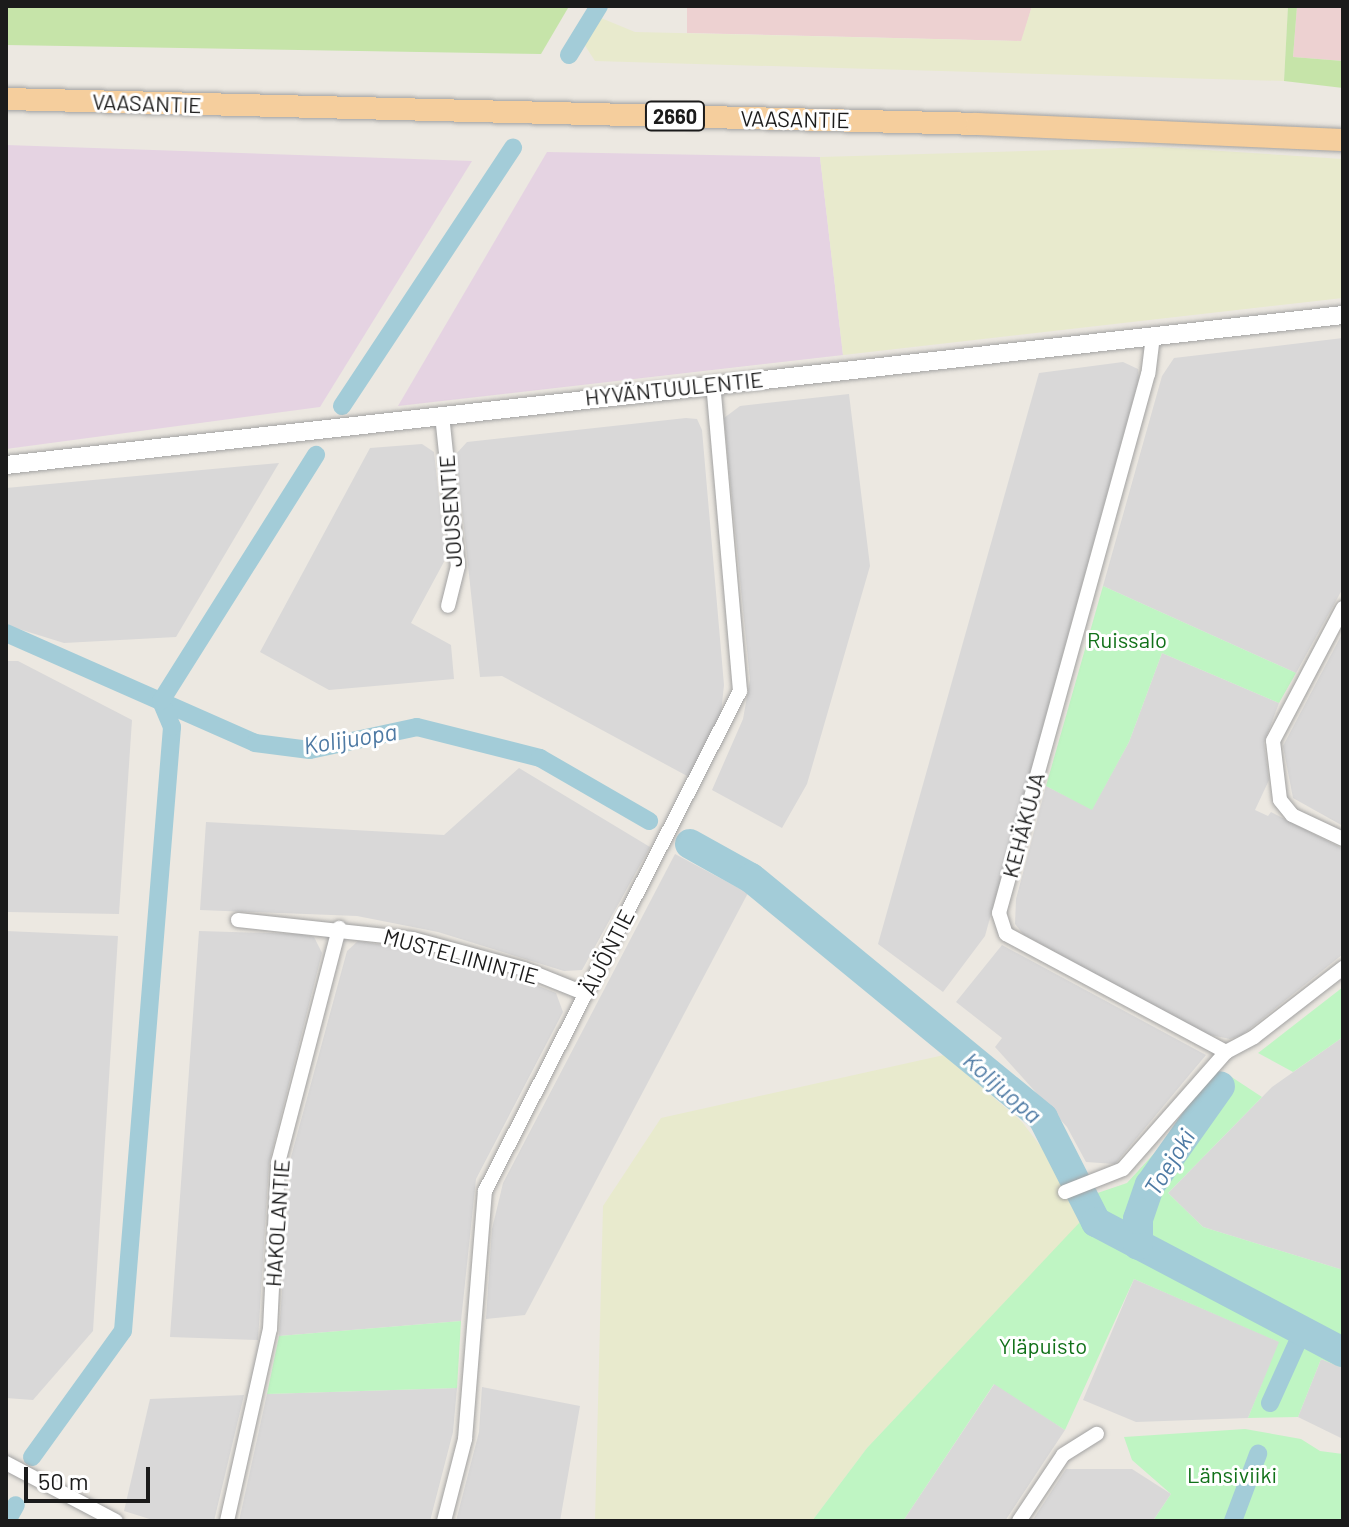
<!DOCTYPE html>
<meta charset="utf-8">
<style>
body{margin:0}
#map{position:relative;width:1349px;height:1527px;overflow:hidden;background:#ece8e1;font-family:Barlow,sans-serif}
div>[style]{position:absolute}
.residential>*{inset:0;background:#d9d8d8}
.commercial>*{inset:0;background:#edd1d1}
.industrial>*{inset:0;background:#e5d3e2}
.farmland>*{inset:0;background:#e8eacd}
.grass>*{inset:0;background:#c6e4a9}
.park>*{inset:0;background:#bff5c3}
.canal>*{height:18px;margin:-9px;padding:0 9px;transform-origin:9px;border-radius:9px;background:#a3ccd8}
.river>*{height:30px;margin:-15px;padding:0 15px;transform-origin:15px;border-radius:15px;background:#a3ccd8}
.roads{filter:drop-shadow(0 0 2px #a2a2a2) drop-shadow(0 0 2px #a2a2a2)}
.minor>*{height:14px;margin:-7px;padding:0 7px;transform-origin:7px;border-radius:7px;background:#fff}
.tertiary>*{height:18px;margin:-9px;padding:0 9px;transform-origin:9px;border-radius:9px;background:#fff}
.primary>*{height:22px;margin:-11px;padding:0 11px;transform-origin:11px;border-radius:11px;background:#f5ce9d}
span{translate:-50% -50%;white-space:nowrap;text-align:center;line-height:1.15;-webkit-text-stroke:6px #fff;paint-order:stroke}
.shield-label span{padding:2px 6px;background:#fff;border:2px solid;border-radius:6px;-webkit-text-stroke-width:0}
.shield-label{font-size:20px;color:#1b1b1b;font-weight:700}
.street-label{font-size:22px;color:#1b1b1b}
.park-label{font-size:22px;color:#117119}
.water-label{font-size:24px;color:#4e7aa4;font-style:italic}
.frame{position:absolute;inset:0;border:8px solid #1b1b1b;pointer-events:none}
.scale{position:absolute;left:24px;top:1467px;width:126px;height:36px;box-sizing:border-box;border:4px solid #1b1b1b;border-top:0;padding-left:10px;font-size:24px;line-height:28px;white-space:nowrap;color:#1b1b1b;-webkit-text-stroke:6px #fff;paint-order:stroke}
</style>
<div id="map">
<div class="residential">
<div style="clip-path:polygon(1343px 338px,1343px 588px,1296px 673px,1103px 586px,1162px 376px,1174px 358px)"></div>
<div style="clip-path:polygon(1123px 362px,1138px 369px,1139px 378px,985px 936px,943px 992px,878px 944px,1039px 373px)"></div>
<div style="clip-path:polygon(849px 394px,870px 566px,807px 784px,782px 828px,712px 790px,743px 719px,750px 680px,724px 418px,740px 406px)"></div>
<div style="clip-path:polygon(686px 418px,697px 419px,702px 430px,724px 685px,720px 722px,689px 777px,502px 676px,480px 677px,456px 454px,467px 442px)"></div>
<div style="clip-path:polygon(422px 444px,434px 452px,446px 558px,411px 623px,451px 645px,454px 679px,329px 690px,260px 652px,370px 448px)"></div>
<div style="clip-path:polygon(279px 463px,176px 637px,64px 643px,6px 625px,6px 488px)"></div>
<div style="clip-path:polygon(1343px 632px,1343px 826px,1293px 798px,1283px 746px)"></div>
<div style="clip-path:polygon(1162px 653px,1279px 703px,1264px 743px,1269px 780px,1255px 810px,1268px 816px,1271px 812px,1343px 849px,1343px 954px,1242px 1035px,1230px 1039px,1206px 1034px,1024px 935px,1015px 924px,1016px 899px,1046px 786px,1092px 809px,1129px 742px)"></div>
<div style="clip-path:polygon(6px 661px,18px 661px,132px 720px,119px 914px,8px 912px)"></div>
<div style="clip-path:polygon(519px 768px,650px 847px,582px 970px,564px 971px,438px 932px,357px 916px,200px 910px,206px 822px,444px 835px)"></div>
<div style="clip-path:polygon(675px 854px,748px 893px,525px 1315px,486px 1319px,492px 1229px,503px 1183px)"></div>
<div style="clip-path:polygon(6px 931px,118px 936px,93px 1331px,33px 1400px,6px 1398px)"></div>
<div style="clip-path:polygon(199px 931px,301px 934px,314px 937px,322px 953px,269px 1163px,258px 1340px,170px 1337px)"></div>
<div style="clip-path:polygon(358px 941px,420px 951px,521px 979px,556px 993px,563px 1012px,476px 1179px,461px 1321px,279px 1336px,291px 1157px,347px 951px)"></div>
<div style="clip-path:polygon(1002px 945px,1206px 1055px,1115px 1164px,1086px 1162px,1067px 1127px,995px 1047px,1002px 1038px,956px 1002px)"></div>
<div style="clip-path:polygon(1343px 1037px,1343px 1270px,1203px 1227px,1168px 1193px,1272px 1087px)"></div>
<div style="clip-path:polygon(1134px 1279px,1280px 1342px,1248px 1418px,1136px 1422px,1083px 1400px)"></div>
<div style="clip-path:polygon(1321px 1359px,1343px 1368px,1343px 1439px,1298px 1417px)"></div>
<div style="clip-path:polygon(995px 1383px,1065px 1430px,1005px 1521px,903px 1521px)"></div>
<div style="clip-path:polygon(482px 1387px,580px 1406px,560px 1521px,456px 1521px,479px 1432px)"></div>
<div style="clip-path:polygon(457px 1388px,453px 1432px,430px 1521px,239px 1521px,267px 1394px)"></div>
<div style="clip-path:polygon(244px 1395px,214px 1521px,156px 1521px,124px 1511px,150px 1399px)"></div>
<div style="clip-path:polygon(1066px 1469px,1132px 1469px,1171px 1494px,1153px 1521px,1032px 1521px)"></div>
</div>
<div class="commercial">
<div style="clip-path:polygon(687px 6px,1032px 6px,1022px 41px,687px 33px)"></div>
<div style="clip-path:polygon(1297px 6px,1343px 6px,1343px 61px,1293px 57px)"></div>
</div>
<div class="industrial">
<div style="clip-path:polygon(6px 145px,472px 161px,320px 407px,6px 449px)"></div>
<div style="clip-path:polygon(547px 152px,820px 157px,843px 355px,398px 406px)"></div>
</div>
<div class="farmland">
<div style="clip-path:polygon(1032px 6px,1288px 6px,1284px 81px,595px 61px,584px 44px,601px 18px,635px 32px,1021px 41px)"></div>
<div style="clip-path:polygon(1159px 147px,1343px 159px,1343px 298px,843px 355px,820px 157px)"></div>
<div style="clip-path:polygon(944px 1055px,1022px 1122px,1045px 1152px,1081px 1222px,867px 1448px,812px 1521px,595px 1521px,603px 1206px,661px 1118px)"></div>
</div>
<div class="grass">
<div style="clip-path:polygon(6px 6px,568px 6px,568px 8px,541px 54px,6px 45px)"></div>
<div style="clip-path:polygon(1288px 6px,1297px 6px,1293px 57px,1343px 61px,1343px 88px,1284px 81px)"></div>
</div>
<div class="park">
<div style="clip-path:polygon(1103px 586px,1296px 673px,1279px 703px,1162px 653px,1129px 742px,1092px 810px,1046px 786px)"></div>
<div style="clip-path:polygon(1343px 987px,1343px 1037px,1293px 1072px,1258px 1053px)"></div>
<div style="clip-path:polygon(1227px 1074px,1262px 1097px,1168px 1193px,1203px 1227px,1343px 1270px,1343px 1368px,1321px 1359px,1298px 1417px,1248px 1418px,1279px 1342px,1134px 1279px,1065px 1430px,994px 1384px,903px 1521px,812px 1521px,867px 1448px,1080px 1222px,1071px 1202px,1127px 1183px)"></div>
<div style="clip-path:polygon(461px 1321px,457px 1388px,267px 1394px,279px 1336px)"></div>
<div style="clip-path:polygon(1245px 1429px,1301px 1439px,1320px 1451px,1343px 1454px,1343px 1521px,1153px 1521px,1171px 1494px,1132px 1460px,1124px 1437px)"></div>
</div>
<div class="canal">
<div style="left:569px;top:55px;width:57px;rotate:-58.5deg"></div>
<div style="left:342px;top:406px;width:310px;rotate:-56.5deg"></div>
<div style="left:6px;top:633px;width:272px;rotate:23.8deg"></div>
<div style="left:255px;top:743px;width:55px;rotate:7.3deg"></div>
<div style="left:310px;top:750px;width:109px;rotate:-12.1deg"></div>
<div style="left:417px;top:727px;width:127px;rotate:14.1deg"></div>
<div style="left:540px;top:758px;width:126px;rotate:30deg"></div>
<div style="left:1270px;top:1403px;width:78px;rotate:-65.7deg"></div>
<div style="left:32px;top:1457px;width:155px;rotate:-54.2deg"></div>
<div style="left:123px;top:1331px;width:606px;rotate:-85.36deg"></div>
<div style="left:172px;top:727px;width:28px;rotate:-113deg"></div>
<div style="left:161px;top:701px;width:291px;rotate:-57.8deg"></div>
<div style="left:7px;top:1521px;width:18px;rotate:-61deg"></div>
<div style="left:1233px;top:1521px;width:72px;rotate:-69.5deg"></div>
</div>
<div class="river">
<div style="left:690px;top:844px;width:70px;rotate:29.1deg"></div>
<div style="left:751px;top:878px;width:378px;rotate:39.4deg"></div>
<div style="left:1043px;top:1118px;width:117px;rotate:63deg"></div>
<div style="left:1096px;top:1222px;width:279px;rotate:27.8deg"></div>
<div style="left:1138px;top:1245px;width:26px;rotate:-90deg"></div>
<div style="left:1138px;top:1219px;width:36px;rotate:-71deg"></div>
<div style="left:1150px;top:1185px;width:121px;rotate:-54.7deg"></div>
</div>
<div class="roads">
<div class="minor">
<div style="left:1153px;top:336px;width:38px;rotate:97deg"></div>
<div style="left:1148px;top:374px;width:559px;rotate:105.45deg"></div>
<div style="left:999px;top:913px;width:22px;rotate:72deg"></div>
<div style="left:1006px;top:934px;width:250px;rotate:28.2deg"></div>
<div style="left:1226px;top:1052px;width:32px;rotate:-28deg"></div>
<div style="left:1254px;top:1037px;width:113px;rotate:-37.8deg"></div>
<div style="left:442px;top:415px;width:152px;rotate:84deg"></div>
<div style="left:458px;top:566px;width:41px;rotate:104deg"></div>
<div style="left:1343px;top:608px;width:150px;rotate:117.8deg"></div>
<div style="left:1273px;top:741px;width:59px;rotate:83.2deg"></div>
<div style="left:1280px;top:800px;width:19px;rotate:51deg"></div>
<div style="left:1292px;top:815px;width:56px;rotate:25.2deg"></div>
<div style="left:238px;top:920px;width:176px;rotate:6.2deg"></div>
<div style="left:413px;top:939px;width:115px;rotate:15.1deg"></div>
<div style="left:524px;top:969px;width:67px;rotate:22deg"></div>
<div style="left:1065px;top:1192px;width:62px;rotate:-21.6deg"></div>
<div style="left:1123px;top:1169px;width:156px;rotate:-48.6deg"></div>
<div style="left:6px;top:1463px;width:124px;rotate:27.8deg"></div>
<div style="left:227px;top:1521px;width:197px;rotate:-77.4deg"></div>
<div style="left:270px;top:1329px;width:166px;rotate:-87.2deg"></div>
<div style="left:278px;top:1163px;width:243px;rotate:-75.4deg"></div>
<div style="left:444px;top:1521px;width:85px;rotate:-75.6deg"></div>
<div style="left:465px;top:1439px;width:249px;rotate:-85.4deg"></div>
<div style="left:485px;top:1191px;width:561px;rotate:-62.98deg"></div>
<div style="left:740px;top:691px;width:308px;rotate:-95deg"></div>
<div style="left:1019px;top:1521px;width:79px;rotate:-56.3deg"></div>
<div style="left:1063px;top:1455px;width:40px;rotate:-32deg"></div>
</div>
<div class="tertiary">
<div style="left:6px;top:465px;width:1345px;rotate:-6.4deg"></div>
</div>
<div class="primary">
<div style="left:6px;top:99px;width:971px;rotate:1.47deg"></div>
<div style="left:977px;top:124px;width:366px;rotate:2.5deg"></div>
</div>
</div>
<div class="shield-label">
<span style="left:675px;top:116px">2660</span>
</div>
<div class="street-label">
<span style="left:147px;top:103px;rotate:2deg">VAASANTIE</span>
<span style="left:795px;top:119px;rotate:1deg">VAASANTIE</span>
<span style="left:674px;top:388px;rotate:-6deg">HYVÄNTUULENTIE</span>
<span style="left:450px;top:511px;rotate:-94deg">JOUSENTIE</span>
<span style="left:1023px;top:825px;rotate:-75deg">KEHÄKUJA</span>
<span style="left:607px;top:952px;rotate:-63deg">ÄIJÖNTIE</span>
<span style="left:461px;top:956px;rotate:15deg">MUSTELIININTIE</span>
<span style="left:277px;top:1223px;rotate:-86deg">HAKOLANTIE</span>
</div>
<div class="park-label">
<span style="left:1127px;top:640px">Ruissalo</span>
<span style="left:1043px;top:1346px">Yläpuisto</span>
<span style="left:1232px;top:1475px">Länsiviiki</span>
</div>
<div class="water-label">
<span style="left:350px;top:738px;rotate:-9deg">Kolijuopa</span>
<span style="left:1003px;top:1087px;rotate:41deg">Kolijuopa</span>
<span style="left:1169px;top:1162px;rotate:-58deg">Toejoki</span>
</div>
<div class="frame"></div>
<div class="scale">50 m</div>
</div>
